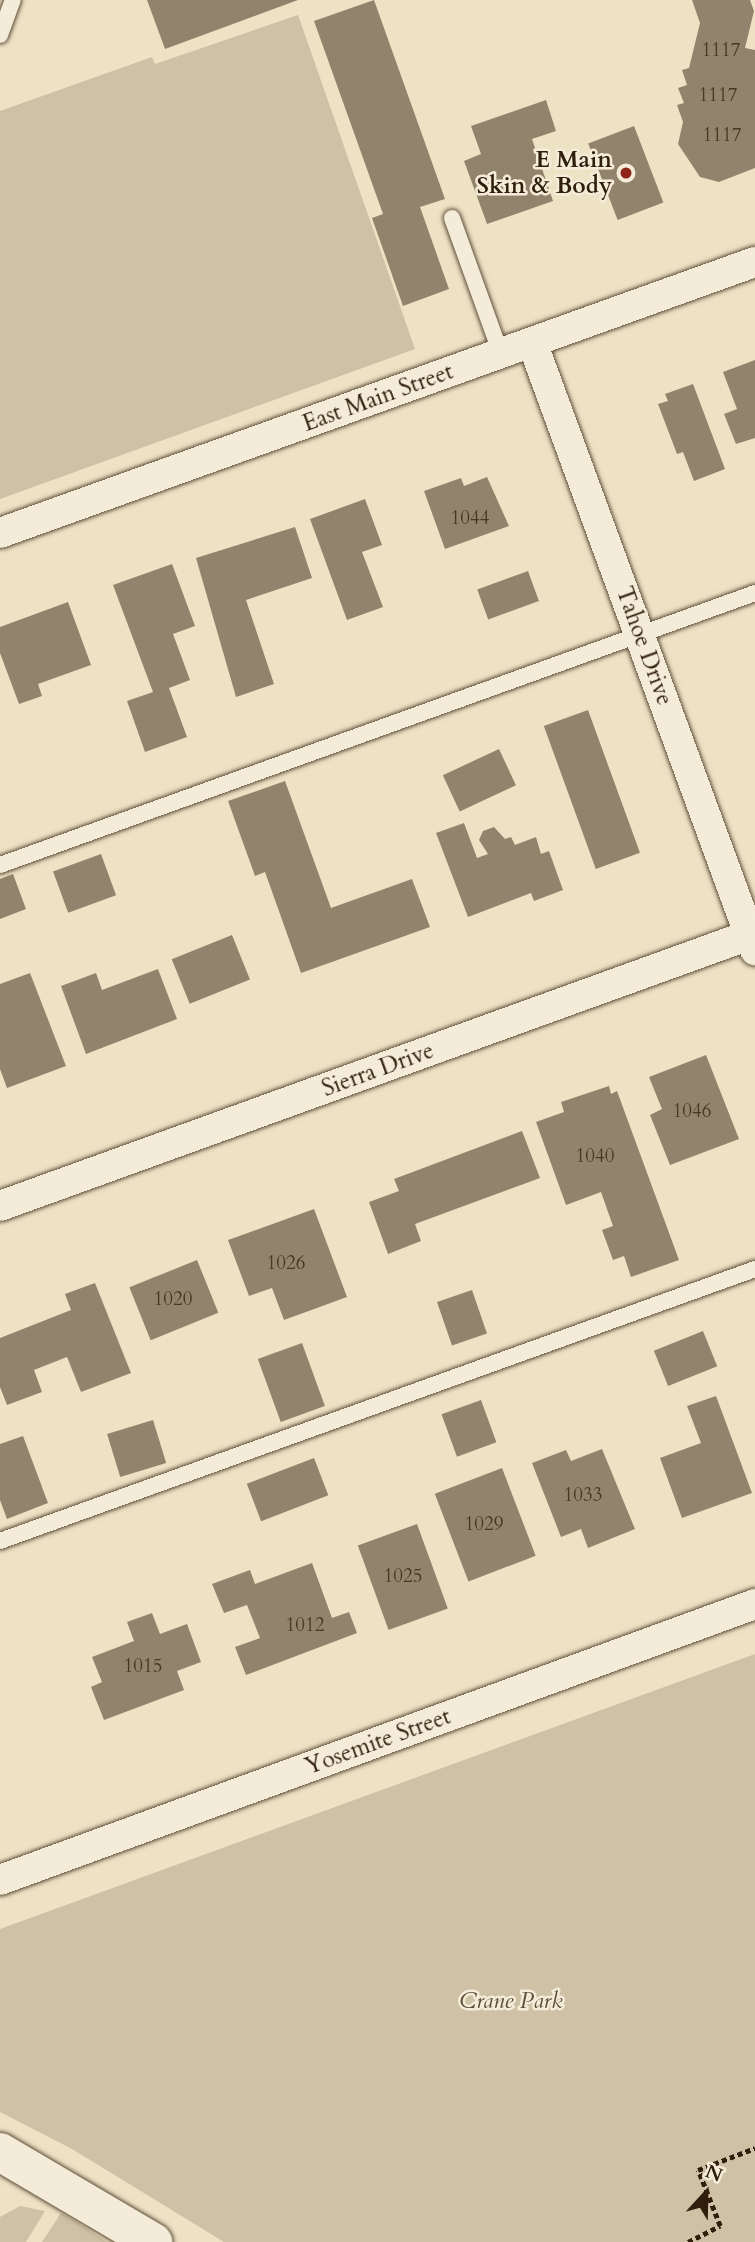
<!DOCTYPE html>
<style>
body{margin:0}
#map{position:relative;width:755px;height:2242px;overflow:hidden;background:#eee2c5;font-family:Cardo,serif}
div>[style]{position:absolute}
.green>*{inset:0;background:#cec1a5}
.building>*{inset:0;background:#92846c;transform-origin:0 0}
.path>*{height:4.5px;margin-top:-2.25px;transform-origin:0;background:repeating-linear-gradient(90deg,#2f1e0b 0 5px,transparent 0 8.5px)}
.roads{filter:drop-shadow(0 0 2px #5f4f3a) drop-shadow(0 0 2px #5f4f3a)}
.lane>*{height:16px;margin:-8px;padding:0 8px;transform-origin:8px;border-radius:8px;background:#f4ecd9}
.street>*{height:30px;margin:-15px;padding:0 15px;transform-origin:15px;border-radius:15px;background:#f4ecd9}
.secondary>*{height:38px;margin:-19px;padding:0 19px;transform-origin:19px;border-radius:19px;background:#f4ecd9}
.dots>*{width:19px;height:19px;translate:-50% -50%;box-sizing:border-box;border:4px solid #f4ecd9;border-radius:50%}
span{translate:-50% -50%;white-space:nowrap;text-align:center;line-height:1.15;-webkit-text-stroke:5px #f4ecd9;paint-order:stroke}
.number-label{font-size:19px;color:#483823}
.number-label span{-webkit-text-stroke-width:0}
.poi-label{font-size:23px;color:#2f1e0b;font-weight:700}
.right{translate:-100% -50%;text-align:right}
.street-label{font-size:23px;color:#2f1e0b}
.park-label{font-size:23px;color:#5f4f39;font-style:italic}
.north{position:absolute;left:671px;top:2158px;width:70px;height:70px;-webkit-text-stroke:5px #f4ecd9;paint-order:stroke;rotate:22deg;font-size:19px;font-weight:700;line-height:28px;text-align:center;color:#2f1e0b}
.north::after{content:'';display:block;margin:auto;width:24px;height:32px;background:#2f1e0b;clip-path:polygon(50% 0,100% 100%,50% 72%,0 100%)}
</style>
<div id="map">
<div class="green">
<div style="clip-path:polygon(298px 15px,415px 349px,0 499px,0 111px,152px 57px,155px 64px)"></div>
<div style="clip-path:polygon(755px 1654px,755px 2242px,224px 2242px,72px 2149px,0 2112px,0 1929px)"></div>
<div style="clip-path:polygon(20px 2206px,45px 2211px,26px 2242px,0 2242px,0 2217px)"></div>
<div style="clip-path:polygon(61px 2213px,78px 2223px,107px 2242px,42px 2242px)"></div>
</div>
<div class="building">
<div style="clip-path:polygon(147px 0,298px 0,165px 49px)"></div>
<div style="clip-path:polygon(374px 0,445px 199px,420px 207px,449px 289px,403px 306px,372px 218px,383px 214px,314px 21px)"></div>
<div style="clip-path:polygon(692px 0,750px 0,754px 11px,745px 48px,755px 50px,755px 168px,719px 182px,700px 177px,678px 144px,683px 122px,677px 105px,684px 103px,678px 88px,687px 85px,682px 70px,689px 68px,700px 23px)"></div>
<div style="clip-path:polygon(546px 100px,556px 131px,532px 139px,553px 201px,487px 224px,464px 161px,481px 154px,471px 126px)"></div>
<div style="left:634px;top:126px;width:82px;height:49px;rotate:69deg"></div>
<div style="clip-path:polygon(755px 360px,755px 438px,736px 444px,724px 414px,737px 409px,723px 372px)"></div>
<div style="clip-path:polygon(693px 384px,725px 469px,694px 481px,683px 452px,677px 454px,658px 404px,668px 401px,665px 394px)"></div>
<div style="clip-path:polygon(487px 477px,509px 526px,445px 549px,424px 491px,461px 478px,464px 486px)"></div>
<div style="clip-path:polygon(365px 499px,382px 545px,362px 552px,383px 607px,347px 620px,310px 519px)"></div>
<div style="clip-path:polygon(295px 527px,312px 578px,246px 600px,274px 684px,236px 697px,196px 558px)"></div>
<div style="clip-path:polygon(172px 564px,195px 626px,173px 634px,190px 680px,169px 688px,187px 737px,145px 752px,127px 701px,153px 692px,113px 585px)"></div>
<div style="left:528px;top:571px;width:32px;height:54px;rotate:70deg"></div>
<div style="clip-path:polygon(68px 602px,91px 665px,38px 684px,42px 696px,19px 704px,0 653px,0 627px)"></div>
<div style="left:588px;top:710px;width:152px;height:47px;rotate:70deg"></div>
<div style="left:499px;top:749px;width:40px;height:62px;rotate:65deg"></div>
<div style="clip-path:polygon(285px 781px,331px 908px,412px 879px,430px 927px,301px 973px,265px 872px,255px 876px,228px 801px)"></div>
<div style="clip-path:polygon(464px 823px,477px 858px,488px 854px,479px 840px,483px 831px,494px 827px,505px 839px,511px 837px,515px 845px,536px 837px,541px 854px,549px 851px,563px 890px,534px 901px,531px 893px,468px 917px,436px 833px)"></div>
<div style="left:101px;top:854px;width:44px;height:51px;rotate:70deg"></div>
<div style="clip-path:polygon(13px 874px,26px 909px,0 919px,0 879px)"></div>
<div style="left:232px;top:935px;width:48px;height:65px;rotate:68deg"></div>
<div style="clip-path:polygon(158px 969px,177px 1019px,86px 1054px,61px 986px,96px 973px,102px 990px)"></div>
<div style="clip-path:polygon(30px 973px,66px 1066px,7px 1088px,0 1069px,0 984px)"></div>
<div style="clip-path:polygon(706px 1055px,739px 1139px,670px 1165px,650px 1115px,662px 1109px,649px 1077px)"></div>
<div style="clip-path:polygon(609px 1086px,611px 1094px,617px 1091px,679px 1260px,631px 1277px,624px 1256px,613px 1260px,602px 1230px,613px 1226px,601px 1192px,566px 1205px,536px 1122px,564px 1112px,561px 1102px)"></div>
<div style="clip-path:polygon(522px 1131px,540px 1178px,415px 1224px,421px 1241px,388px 1254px,369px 1202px,399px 1191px,394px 1179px)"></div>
<div style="clip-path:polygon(314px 1209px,347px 1297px,284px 1320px,272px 1288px,249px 1296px,228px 1240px)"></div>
<div style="left:197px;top:1260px;width:57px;height:73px;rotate:68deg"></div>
<div style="clip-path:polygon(95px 1283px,131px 1373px,81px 1392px,67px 1357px,34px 1370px,42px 1392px,7px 1405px,0 1387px,0 1338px,71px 1310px,65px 1294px)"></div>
<div style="left:472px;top:1290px;width:46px;height:37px;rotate:71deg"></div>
<div style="left:703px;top:1331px;width:38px;height:53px;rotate:68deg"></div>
<div style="left:302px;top:1343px;width:67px;height:47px;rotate:70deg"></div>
<div style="clip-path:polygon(716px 1396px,752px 1493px,682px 1518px,660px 1458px,701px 1443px,687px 1406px)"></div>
<div style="left:481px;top:1400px;width:45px;height:42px;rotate:70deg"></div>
<div style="left:153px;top:1420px;width:45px;height:48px;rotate:73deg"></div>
<div style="clip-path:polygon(23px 1436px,48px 1503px,7px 1519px,0 1500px,0 1444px)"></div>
<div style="clip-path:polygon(602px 1449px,635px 1529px,588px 1548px,581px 1529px,561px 1537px,532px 1463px,566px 1450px,571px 1461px)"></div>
<div style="left:314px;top:1458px;width:40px;height:72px;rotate:69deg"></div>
<div style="left:502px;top:1468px;width:94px;height:72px;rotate:69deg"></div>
<div style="left:417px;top:1524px;width:90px;height:63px;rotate:70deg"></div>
<div style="clip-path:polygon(312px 1563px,332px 1618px,349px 1612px,357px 1633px,246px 1675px,235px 1647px,260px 1638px,247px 1605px,224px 1613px,212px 1584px,250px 1570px,255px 1584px)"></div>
<div style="clip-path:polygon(152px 1613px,160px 1634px,187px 1624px,201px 1662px,177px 1671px,184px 1690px,104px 1720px,91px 1687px,102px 1682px,92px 1657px,134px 1641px,127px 1622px)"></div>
</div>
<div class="path">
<div style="left:688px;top:2242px;width:36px;rotate:-27deg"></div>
<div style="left:720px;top:2226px;width:60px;rotate:-111.4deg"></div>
<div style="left:698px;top:2170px;width:61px;rotate:-21.1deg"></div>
</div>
<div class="roads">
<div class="lane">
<div style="left:0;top:35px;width:37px;rotate:-70deg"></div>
<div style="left:452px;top:218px;width:145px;rotate:70.2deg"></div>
<div style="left:0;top:865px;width:803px;rotate:-19.81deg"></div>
<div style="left:0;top:1541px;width:803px;rotate:-19.81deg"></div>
</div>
<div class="street">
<div style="left:532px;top:342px;width:648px;rotate:69.86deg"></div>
<div style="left:0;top:533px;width:802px;rotate:-19.75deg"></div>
<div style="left:0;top:1206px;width:803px;rotate:-19.88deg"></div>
<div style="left:0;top:1880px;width:804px;rotate:-20.08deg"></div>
</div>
<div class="secondary">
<div style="left:0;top:2152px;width:178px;rotate:30.5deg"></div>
</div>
</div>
<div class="dots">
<div style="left:626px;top:173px;background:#8f2418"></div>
</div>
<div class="number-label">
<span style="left:721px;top:51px">1117</span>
<span style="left:718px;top:96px">1117</span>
<span style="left:722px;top:136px">1117</span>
<span style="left:470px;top:519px">1044</span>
<span style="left:692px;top:1112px">1046</span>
<span style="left:595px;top:1157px">1040</span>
<span style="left:286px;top:1264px">1026</span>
<span style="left:173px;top:1300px">1020</span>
<span style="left:583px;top:1496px">1033</span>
<span style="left:484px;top:1525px">1029</span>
<span style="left:403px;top:1577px">1025</span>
<span style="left:305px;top:1626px">1012</span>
<span style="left:143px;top:1667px">1015</span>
</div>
<div class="poi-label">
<span class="right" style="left:612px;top:173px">E Main<br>Skin &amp; Body</span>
</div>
<div class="street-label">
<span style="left:378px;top:398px;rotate:-20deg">East Main Street</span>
<span style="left:644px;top:646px;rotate:70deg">Tahoe Drive</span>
<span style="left:378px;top:1070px;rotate:-20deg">Sierra Drive</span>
<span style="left:378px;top:1742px;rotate:-20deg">Yosemite Street</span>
</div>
<div class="park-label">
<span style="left:511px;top:2001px">Crane Park</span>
</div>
<div class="north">N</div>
</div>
